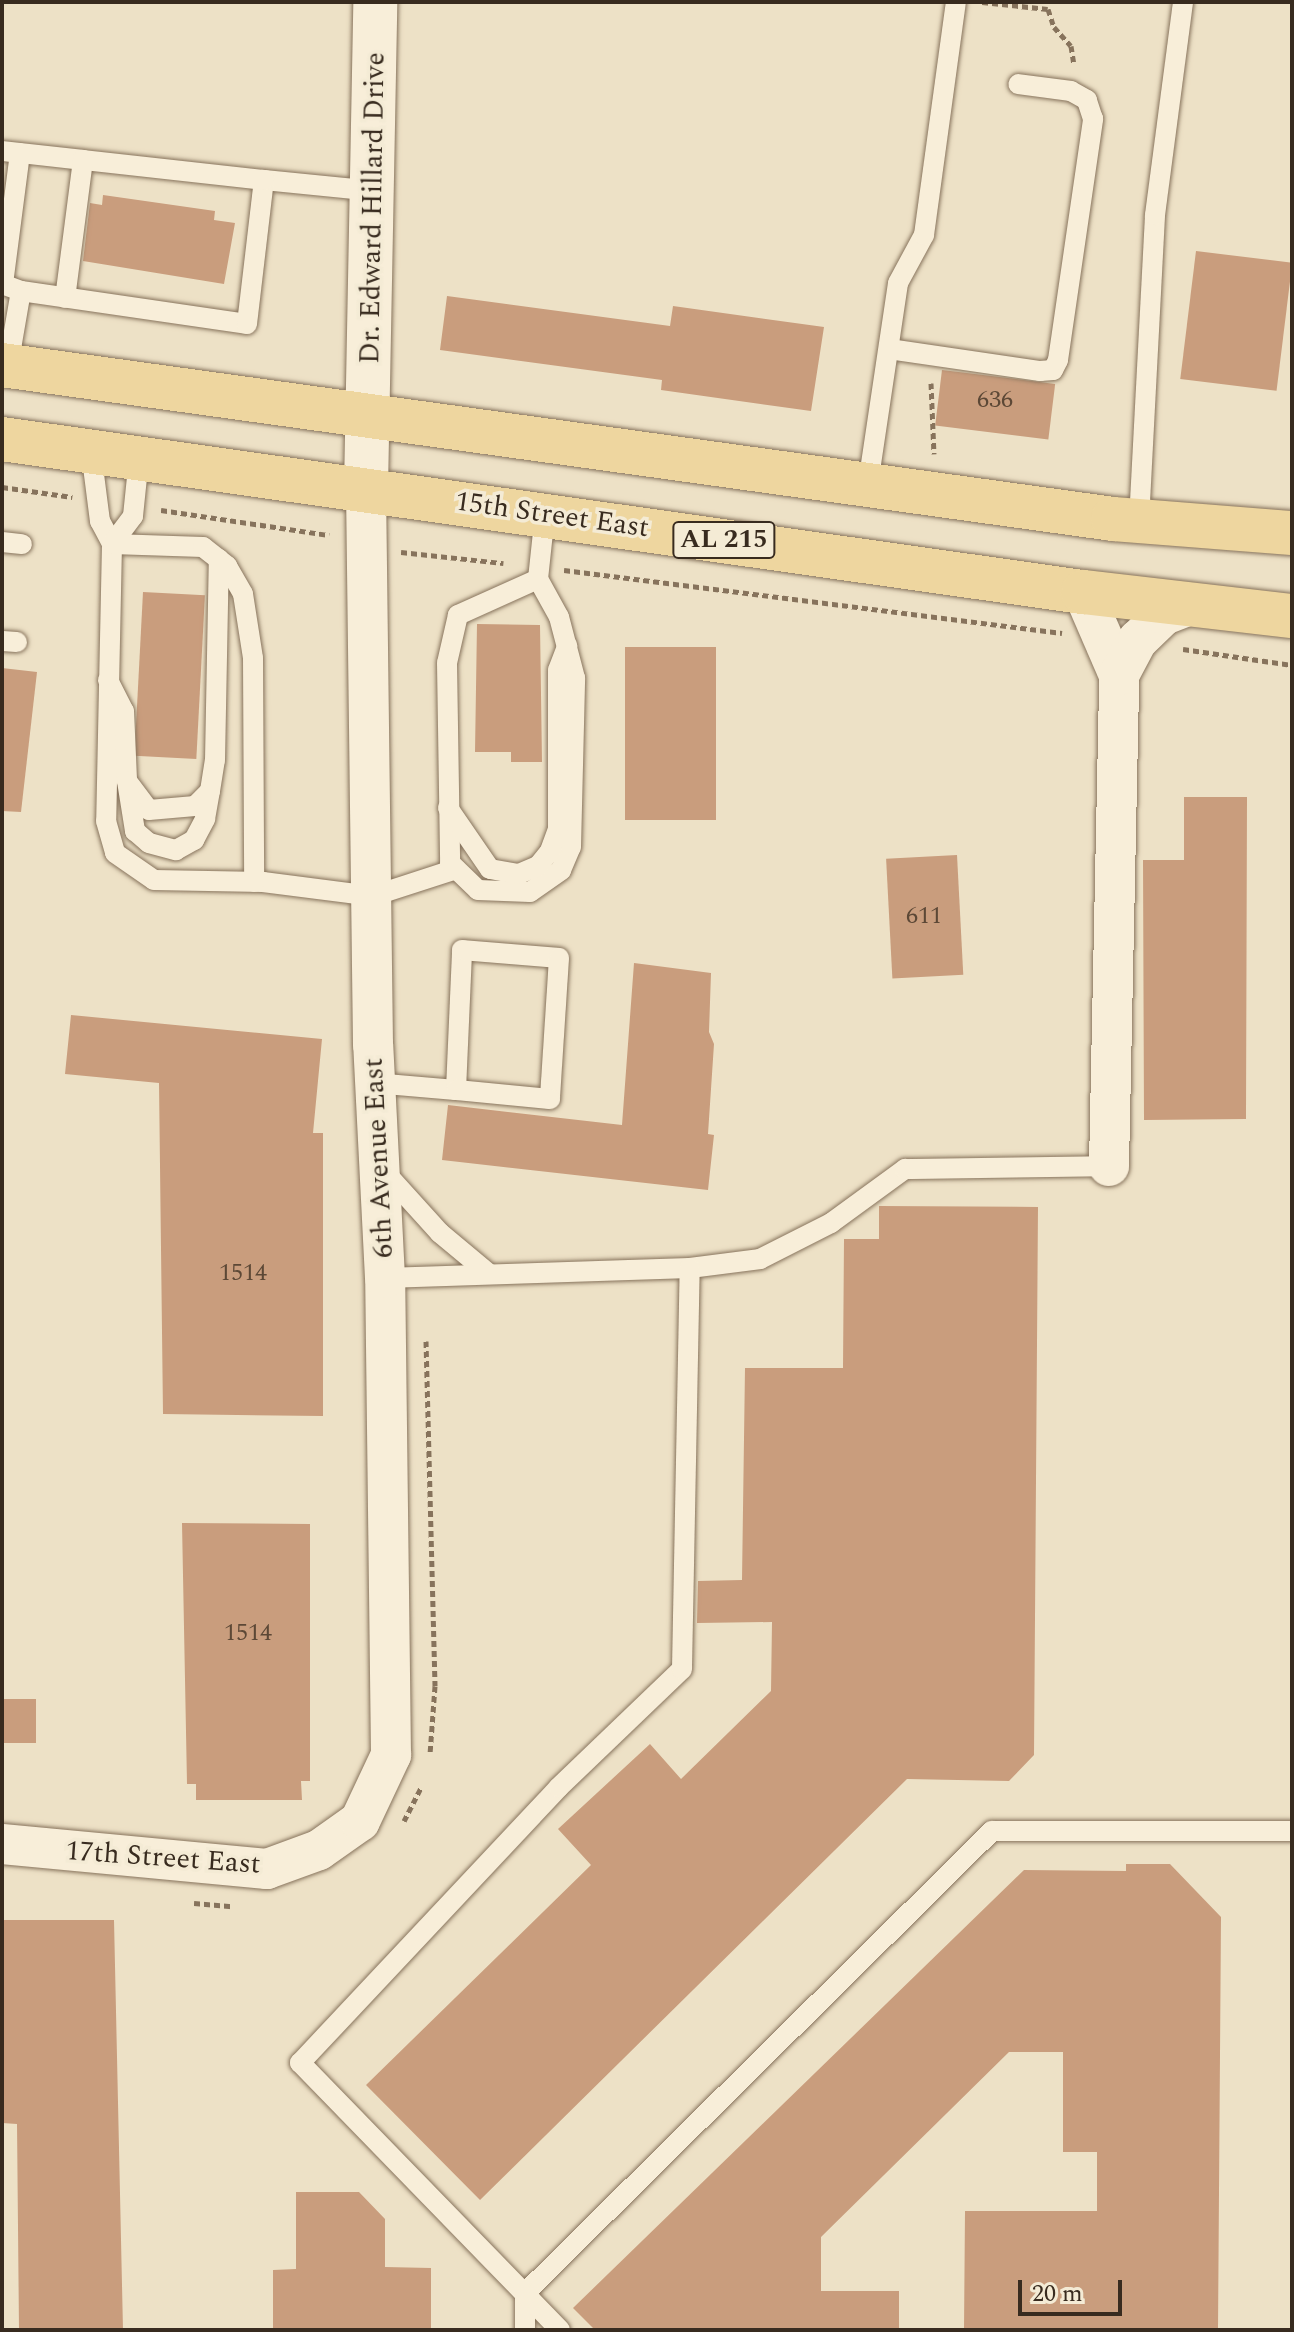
<!DOCTYPE html>
<style>
body{margin:0}
#map{position:relative;width:1294px;height:2332px;overflow:hidden;background:#ede1c6;font-family:Spectral,serif}
div>[style]{position:absolute}
.building>*{inset:0;background:#c99d7d;transform-origin:0 0}
.path>*{height:5px;margin-top:-2.5px;transform-origin:0;background:repeating-linear-gradient(90deg,#87735c 0 6px,transparent 0 10px)}
.roads{filter:drop-shadow(0 0 2px #87735c) drop-shadow(0 0 2px #87735c)}
.service>*{height:20px;margin:-10px;padding:0 10px;transform-origin:10px;border-radius:10px;background:#f8eed9}
.minor>*{height:40px;margin:-20px;padding:0 20px;transform-origin:20px;border-radius:20px;background:#f8eed9}
.tertiary>*{height:44px;margin:-22px;padding:0 22px;transform-origin:22px;border-radius:22px;background:#f8eed9}
.primary>*{height:44px;margin:-22px;padding:0 22px;transform-origin:22px;border-radius:22px;background:#eed69f}
span{translate:-50% -50%;white-space:nowrap;text-align:center;line-height:1.15;-webkit-text-stroke:7px #f4ebd5;paint-order:stroke}
.number-label{font-size:24px;color:#5c4836}
.number-label span{-webkit-text-stroke-width:0}
.shield-label span{padding:2px 6px;background:#f4ebd5;border:2px solid;border-radius:6px;-webkit-text-stroke-width:0}
.shield-label{font-size:26px;color:#382b1f;font-weight:700}
.street-label{font-size:28px;color:#382b1f}
.frame{position:absolute;inset:0;border:4px solid #382b1f;pointer-events:none}
.scale{position:absolute;left:1018px;top:2280px;width:104px;height:36px;box-sizing:border-box;border:4px solid #382b1f;border-top:0;padding-left:10px;font-size:24px;line-height:28px;white-space:nowrap;color:#382b1f;-webkit-text-stroke:6px #f4ebd5;paint-order:stroke}
</style>
<div id="map">
<div class="building">
<div style="clip-path:polygon(103px 195px,215px 211px,214px 220px,235px 223px,224px 284px,83px 261px,90px 203px,102px 205px)"></div>
<div style="left:1196px;top:251px;width:97px;height:129px;rotate:7deg"></div>
<div style="clip-path:polygon(447px 296px,670px 326px,673px 306px,824px 327px,811px 411px,661px 390px,662px 380px,440px 350px)"></div>
<div style="left:942px;top:370px;width:114px;height:56px;rotate:7deg"></div>
<div style="left:143px;top:592px;width:62px;height:164px;rotate:3deg"></div>
<div style="clip-path:polygon(477px 624px,540px 625px,542px 762px,511px 762px,511px 752px,475px 752px)"></div>
<div style="left:625px;top:647px;width:91px;height:173px"></div>
<div style="clip-path:polygon(2px 668px,37px 672px,21px 812px,2px 811px)"></div>
<div style="clip-path:polygon(1184px 797px,1247px 797px,1246px 1119px,1144px 1120px,1143px 860px,1184px 860px)"></div>
<div style="left:957px;top:855px;width:120px;height:71px;rotate:87deg"></div>
<div style="clip-path:polygon(634px 963px,711px 973px,709px 1032px,714px 1044px,708px 1134px,714px 1135px,708px 1190px,442px 1160px,448px 1105px,622px 1125px)"></div>
<div style="clip-path:polygon(71px 1015px,322px 1039px,313px 1133px,323px 1133px,323px 1416px,163px 1414px,159px 1083px,65px 1074px)"></div>
<div style="clip-path:polygon(879px 1206px,1038px 1207px,1034px 1755px,1009px 1781px,907px 1779px,480px 2200px,366px 2085px,591px 1865px,558px 1829px,650px 1744px,681px 1779px,771px 1691px,772px 1622px,697px 1623px,698px 1581px,742px 1580px,745px 1368px,843px 1368px,844px 1239px,879px 1239px)"></div>
<div style="clip-path:polygon(182px 1523px,310px 1524px,310px 1781px,301px 1781px,302px 1800px,196px 1800px,196px 1784px,187px 1784px)"></div>
<div style="left:2px;top:1699px;width:34px;height:44px"></div>
<div style="clip-path:polygon(1126px 1864px,1170px 1864px,1221px 1917px,1218px 2330px,964px 2330px,965px 2211px,1097px 2211px,1097px 2152px,1063px 2152px,1063px 2052px,1009px 2052px,821px 2237px,821px 2291px,899px 2291px,899px 2330px,595px 2330px,573px 2308px,1024px 1870px,1126px 1871px)"></div>
<div style="clip-path:polygon(2px 1920px,114px 1920px,123px 2330px,19px 2330px,17px 2124px,2px 2123px)"></div>
<div style="clip-path:polygon(296px 2192px,359px 2192px,385px 2219px,385px 2267px,431px 2268px,431px 2330px,273px 2330px,273px 2270px,296px 2269px)"></div>
</div>
<div class="path">
<div style="left:982px;top:2px;width:66px;rotate:6.1deg"></div>
<div style="left:1048px;top:9px;width:19px;rotate:72deg"></div>
<div style="left:1054px;top:27px;width:25px;rotate:48deg"></div>
<div style="left:1071px;top:46px;width:19px;rotate:81deg"></div>
<div style="left:931px;top:383px;width:71px;rotate:87.6deg"></div>
<div style="left:2px;top:487px;width:71px;rotate:8.1deg"></div>
<div style="left:161px;top:510px;width:170px;rotate:8.5deg"></div>
<div style="left:401px;top:552px;width:103px;rotate:6.2deg"></div>
<div style="left:564px;top:570px;width:502px;rotate:7.21deg"></div>
<div style="left:1183px;top:649px;width:110px;rotate:8.4deg"></div>
<div style="left:426px;top:1341px;width:345px;rotate:88.5deg"></div>
<div style="left:435px;top:1686px;width:68px;rotate:94.2deg"></div>
<div style="left:404px;top:1821px;width:38px;rotate:-63deg"></div>
<div style="left:194px;top:1903px;width:38px;rotate:5deg"></div>
</div>
<div class="roads">
<div class="service">
<div style="left:2px;top:151px;width:81px;rotate:6.3deg"></div>
<div style="left:264px;top:180px;width:111px;rotate:5.7deg"></div>
<div style="left:2px;top:284px;width:20px;rotate:20deg"></div>
<div style="left:21px;top:291px;width:228px;rotate:8.3deg"></div>
<div style="left:247px;top:324px;width:145px;rotate:-83.3deg"></div>
<div style="left:264px;top:180px;width:182px;rotate:-173.7deg"></div>
<div style="left:83px;top:160px;width:139px;rotate:97.4deg"></div>
<div style="left:3px;top:284px;width:132px;rotate:-82.6deg"></div>
<div style="left:889px;top:349px;width:153px;rotate:8.3deg"></div>
<div style="left:1040px;top:371px;width:13px;rotate:-4deg"></div>
<div style="left:1053px;top:370px;width:11px;rotate:-63deg"></div>
<div style="left:1058px;top:360px;width:244px;rotate:-81.7deg"></div>
<div style="left:1093px;top:119px;width:20px;rotate:-108deg"></div>
<div style="left:1087px;top:100px;width:18px;rotate:-151deg"></div>
<div style="left:1071px;top:91px;width:53px;rotate:-172.5deg"></div>
<div style="left:8px;top:366px;width:76px;rotate:-80.2deg"></div>
<div style="left:91px;top:451px;width:71px;rotate:82.7deg"></div>
<div style="left:100px;top:521px;width:26px;rotate:62deg"></div>
<div style="left:112px;top:544px;width:277px;rotate:91.2deg"></div>
<div style="left:106px;top:821px;width:33px;rotate:74deg"></div>
<div style="left:115px;top:853px;width:47px;rotate:34.7deg"></div>
<div style="left:154px;top:880px;width:109px;rotate:1.1deg"></div>
<div style="left:263px;top:882px;width:111px;rotate:7.3deg"></div>
<div style="left:373px;top:896px;width:87px;rotate:-18deg"></div>
<div style="left:868px;top:484px;width:203px;rotate:-81.5deg"></div>
<div style="left:898px;top:283px;width:55px;rotate:-61.6deg"></div>
<div style="left:924px;top:235px;width:235px;rotate:-82.2deg"></div>
<div style="left:1139px;top:521px;width:306px;rotate:-87deg"></div>
<div style="left:1155px;top:215px;width:215px;rotate:-82.5deg"></div>
<div style="left:2px;top:542px;width:20px;rotate:6deg"></div>
<div style="left:112px;top:544px;width:91px;rotate:1.9deg"></div>
<div style="left:203px;top:547px;width:31px;rotate:38deg"></div>
<div style="left:227px;top:566px;width:32px;rotate:60deg"></div>
<div style="left:243px;top:594px;width:65px;rotate:81.1deg"></div>
<div style="left:253px;top:658px;width:224px;rotate:89.7deg"></div>
<div style="left:112px;top:544px;width:35px;rotate:-53deg"></div>
<div style="left:133px;top:516px;width:58px;rotate:-84.1deg"></div>
<div style="left:538px;top:579px;width:88px;rotate:155.8deg"></div>
<div style="left:458px;top:615px;width:49px;rotate:102.9deg"></div>
<div style="left:447px;top:663px;width:200px;rotate:89.1deg"></div>
<div style="left:450px;top:863px;width:39px;rotate:44deg"></div>
<div style="left:478px;top:890px;width:52px;rotate:2.2deg"></div>
<div style="left:530px;top:892px;width:38px;rotate:-35deg"></div>
<div style="left:561px;top:870px;width:25px;rotate:-67deg"></div>
<div style="left:571px;top:847px;width:169px;rotate:-88.6deg"></div>
<div style="left:575px;top:678px;width:63px;rotate:-104.7deg"></div>
<div style="left:559px;top:617px;width:43px;rotate:-118.9deg"></div>
<div style="left:538px;top:579px;width:65px;rotate:-83.9deg"></div>
<div style="left:2px;top:641px;width:15px;rotate:4deg"></div>
<div style="left:108px;top:680px;width:35px;rotate:63deg"></div>
<div style="left:124px;top:711px;width:70px;rotate:87.5deg"></div>
<div style="left:127px;top:781px;width:36px;rotate:53deg"></div>
<div style="left:149px;top:810px;width:46px;rotate:-5deg"></div>
<div style="left:195px;top:806px;width:21px;rotate:-45deg"></div>
<div style="left:210px;top:791px;width:31px;rotate:-81deg"></div>
<div style="left:215px;top:760px;width:201px;rotate:-88.9deg"></div>
<div style="left:127px;top:781px;width:51px;rotate:80.9deg"></div>
<div style="left:135px;top:831px;width:18px;rotate:41deg"></div>
<div style="left:149px;top:843px;width:28px;rotate:15deg"></div>
<div style="left:176px;top:850px;width:21px;rotate:-29deg"></div>
<div style="left:194px;top:840px;width:24px;rotate:-62deg"></div>
<div style="left:205px;top:819px;width:28px;rotate:-80deg"></div>
<div style="left:448px;top:808px;width:74px;rotate:55.5deg"></div>
<div style="left:490px;top:869px;width:29px;rotate:10deg"></div>
<div style="left:519px;top:874px;width:21px;rotate:-23deg"></div>
<div style="left:538px;top:866px;width:19px;rotate:-51deg"></div>
<div style="left:550px;top:851px;width:23px;rotate:-70deg"></div>
<div style="left:558px;top:829px;width:159px;rotate:-90deg"></div>
<div style="left:558px;top:670px;width:26px;rotate:-69deg"></div>
<div style="left:374px;top:1083px;width:82px;rotate:4.9deg"></div>
<div style="left:456px;top:1090px;width:140px;rotate:-87.5deg"></div>
<div style="left:462px;top:950px;width:97px;rotate:4.7deg"></div>
<div style="left:559px;top:958px;width:141px;rotate:93.7deg"></div>
<div style="left:550px;top:1099px;width:94px;rotate:-174.5deg"></div>
<div style="left:383px;top:1170px;width:85px;rotate:47.9deg"></div>
<div style="left:440px;top:1233px;width:62px;rotate:39.8deg"></div>
<div style="left:385px;top:1278px;width:305px;rotate:-1.9deg"></div>
<div style="left:690px;top:1268px;width:71px;rotate:-7.3deg"></div>
<div style="left:760px;top:1259px;width:80px;rotate:-26.9deg"></div>
<div style="left:831px;top:1223px;width:92px;rotate:-36.1deg"></div>
<div style="left:905px;top:1169px;width:204px;rotate:-0.8deg"></div>
<div style="left:525px;top:2330px;width:37px;rotate:-90deg"></div>
<div style="left:525px;top:2293px;width:657px;rotate:-44.69deg"></div>
<div style="left:992px;top:1831px;width:300px"></div>
<div style="left:560px;top:2330px;width:373px;rotate:-134.2deg"></div>
<div style="left:300px;top:2063px;width:378px;rotate:-46.8deg"></div>
<div style="left:559px;top:1787px;width:170px;rotate:-43.8deg"></div>
<div style="left:682px;top:1669px;width:401px;rotate:-88.9deg"></div>
</div>
<div class="minor">
<div style="left:1083px;top:592px;width:90px;rotate:66.6deg"></div>
<div style="left:1109px;top:1166px;width:491px;rotate:-88.8deg"></div>
<div style="left:1119px;top:675px;width:40px;rotate:-62deg"></div>
<div style="left:1138px;top:640px;width:36px;rotate:-44deg"></div>
<div style="left:1164px;top:615px;width:31px;rotate:-21deg"></div>
<div style="left:2px;top:1844px;width:266px;rotate:5.4deg"></div>
<div style="left:267px;top:1869px;width:55px;rotate:-20.1deg"></div>
<div style="left:319px;top:1850px;width:50px;rotate:-35.3deg"></div>
<div style="left:360px;top:1821px;width:73px;rotate:-64.8deg"></div>
<div style="left:391px;top:1755px;width:477px;rotate:-90.7deg"></div>
<div style="left:385px;top:1278px;width:233px;rotate:-92.9deg"></div>
<div style="left:373px;top:1045px;width:556px;rotate:-90.72deg"></div>
</div>
<div class="tertiary">
<div style="left:366px;top:489px;width:487px;rotate:-88.9deg"></div>
</div>
<div class="primary">
<div style="left:2px;top:365px;width:1122px;rotate:7.89deg"></div>
<div style="left:1113px;top:519px;width:180px;rotate:4.5deg"></div>
<div style="left:2px;top:439px;width:1092px;rotate:8.06deg"></div>
<div style="left:1083px;top:592px;width:210px;rotate:6.6deg"></div>
</div>
</div>
<div class="number-label">
<span style="left:995px;top:401px">636</span>
<span style="left:924px;top:917px">611</span>
<span style="left:243px;top:1274px">1514</span>
<span style="left:248px;top:1634px">1514</span>
</div>
<div class="shield-label">
<span style="left:724px;top:540px">AL 215</span>
</div>
<div class="street-label">
<span style="left:373px;top:208px;rotate:-89deg">Dr. Edward Hillard Drive</span>
<span style="left:552px;top:515px;rotate:8deg">15th Street East</span>
<span style="left:379px;top:1158px;rotate:-93deg">6th Avenue East</span>
<span style="left:163px;top:1858px;rotate:4deg">17th Street East</span>
</div>
<div class="frame"></div>
<div class="scale">20 m</div>
</div>
